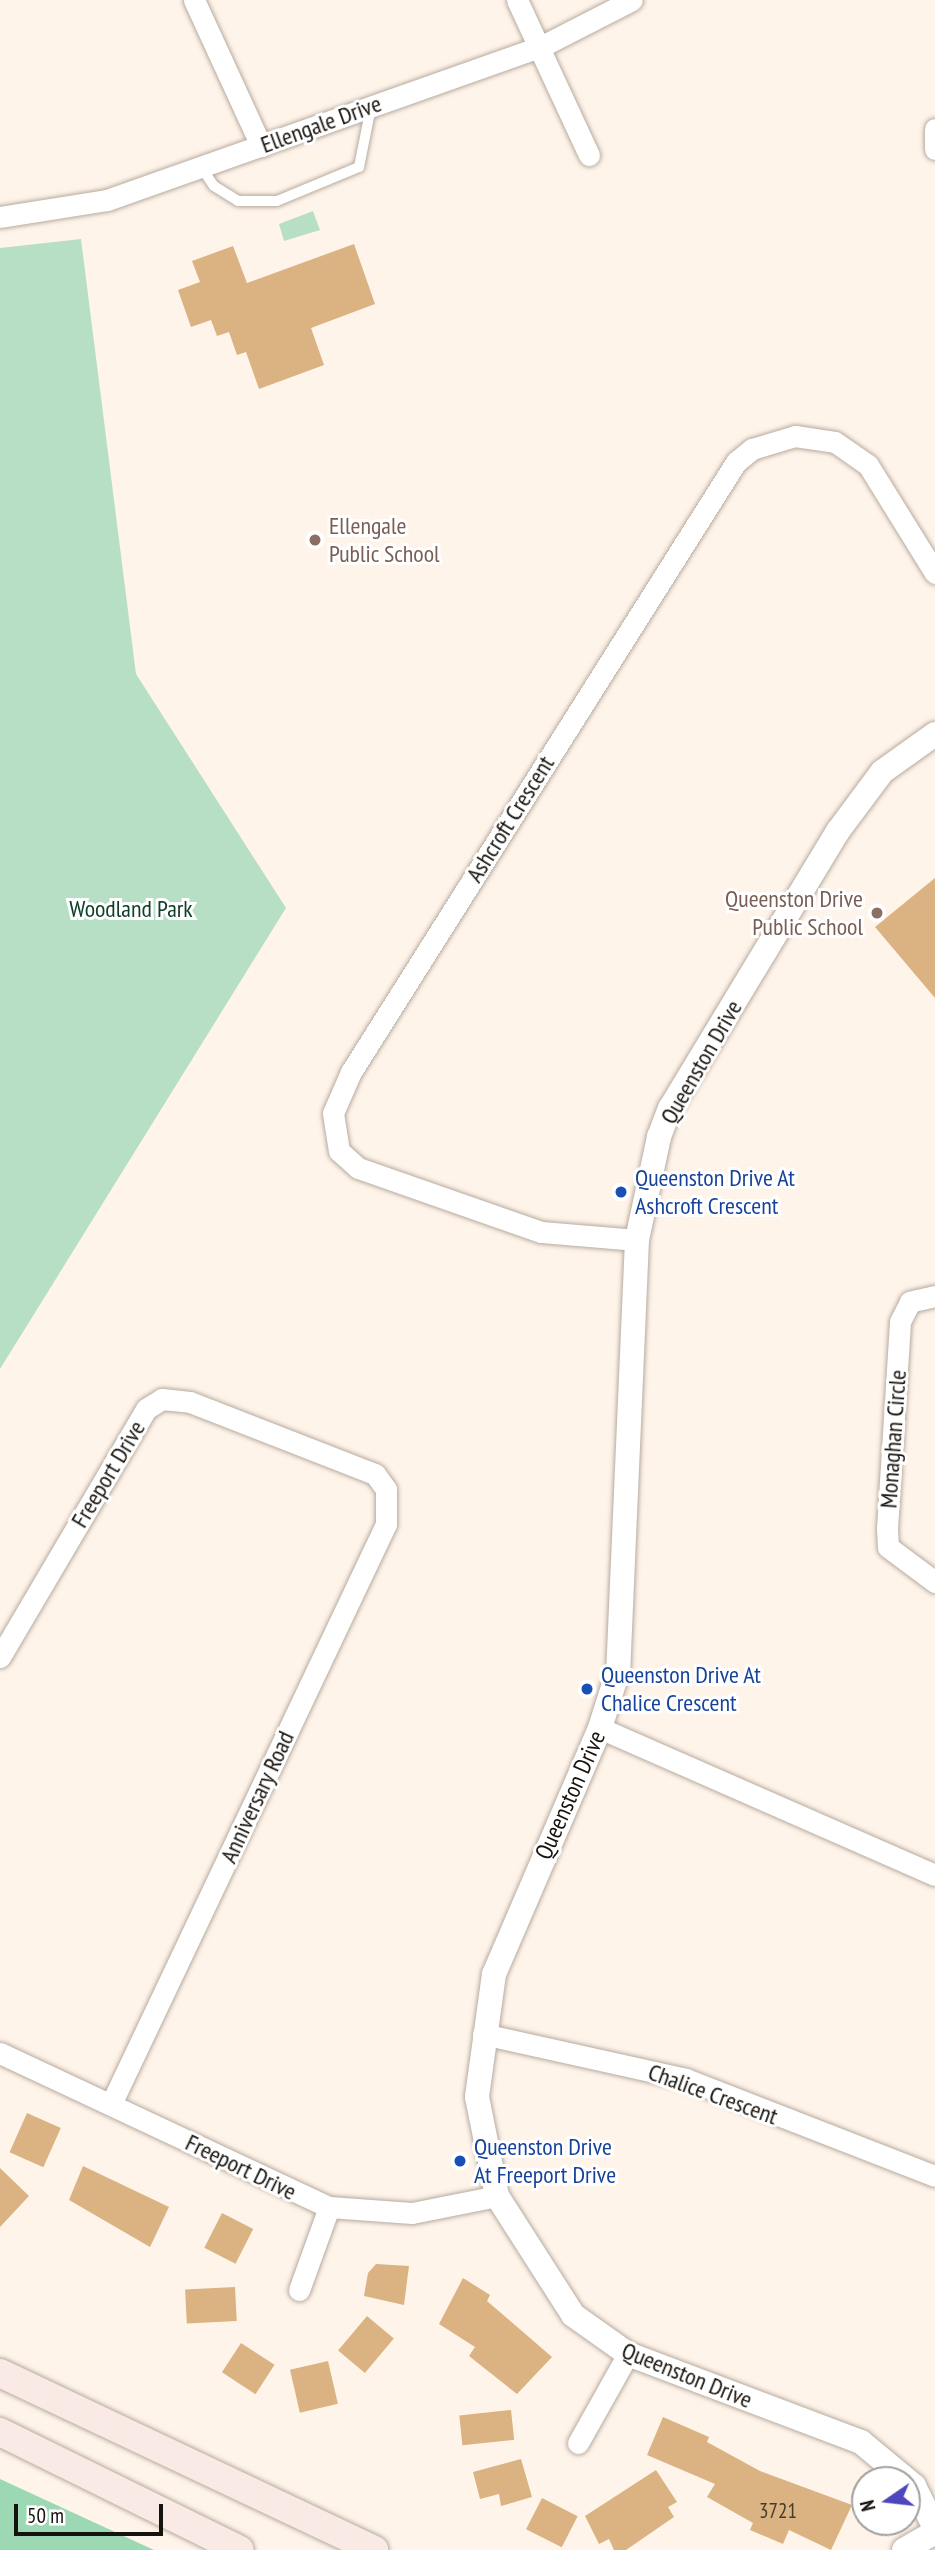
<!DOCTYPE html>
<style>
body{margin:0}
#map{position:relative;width:935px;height:2550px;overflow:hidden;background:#fff4ea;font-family:"PT Sans Narrow",sans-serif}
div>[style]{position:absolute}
.green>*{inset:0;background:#b7dfc6}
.forest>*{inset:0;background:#9cd8b4}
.building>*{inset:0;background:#dbb282;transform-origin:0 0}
.roads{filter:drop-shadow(0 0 2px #b7ab9f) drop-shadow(0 0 2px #b7ab9f)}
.service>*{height:10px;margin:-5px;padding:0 5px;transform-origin:5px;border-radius:5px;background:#fff}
.minor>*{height:21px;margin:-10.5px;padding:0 10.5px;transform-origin:10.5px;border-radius:10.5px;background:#fff}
.tertiary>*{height:24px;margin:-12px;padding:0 12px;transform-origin:12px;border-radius:12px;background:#fff}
.secondary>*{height:28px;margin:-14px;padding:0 14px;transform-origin:14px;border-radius:14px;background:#faeae5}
.dots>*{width:19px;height:19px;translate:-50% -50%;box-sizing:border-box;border:4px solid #fff;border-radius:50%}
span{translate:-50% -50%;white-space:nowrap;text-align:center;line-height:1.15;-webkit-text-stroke:6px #fff;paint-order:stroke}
.number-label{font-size:21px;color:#473a2a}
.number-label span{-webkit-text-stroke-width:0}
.street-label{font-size:24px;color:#16120d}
.education-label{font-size:24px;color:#785e54}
.left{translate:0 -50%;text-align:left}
.right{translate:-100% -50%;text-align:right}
.park-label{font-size:24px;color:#114028}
.transit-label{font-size:24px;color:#164399}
.north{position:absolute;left:851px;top:2466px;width:70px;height:70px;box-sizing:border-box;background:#fff;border:2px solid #a2a09e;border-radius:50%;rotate:256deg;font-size:19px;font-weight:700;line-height:28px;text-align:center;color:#16120d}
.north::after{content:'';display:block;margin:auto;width:24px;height:32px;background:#4e46bc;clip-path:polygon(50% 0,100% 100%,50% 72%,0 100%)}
.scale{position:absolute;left:14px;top:2504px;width:149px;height:32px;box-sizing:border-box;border:4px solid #16120d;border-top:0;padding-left:9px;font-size:21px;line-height:24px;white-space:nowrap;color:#16120d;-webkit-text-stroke:5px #fff;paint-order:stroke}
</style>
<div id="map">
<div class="green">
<div style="clip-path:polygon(313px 211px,320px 230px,284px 241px,279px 224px)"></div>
<div style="clip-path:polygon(81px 239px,136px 674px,286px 908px,0 1369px,0 248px)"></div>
</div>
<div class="forest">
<div style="clip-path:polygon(0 2479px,154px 2550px,0 2550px)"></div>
</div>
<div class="building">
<div style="clip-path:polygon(354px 244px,375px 304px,311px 328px,324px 365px,259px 389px,246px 352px,237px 355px,229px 332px,217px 336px,211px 320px,191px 327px,178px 290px,200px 282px,192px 261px,233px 246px,247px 283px)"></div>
<div style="clip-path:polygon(935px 878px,935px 998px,875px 927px)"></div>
<div style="left:27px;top:2113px;width:37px;height:43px;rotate:24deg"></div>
<div style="clip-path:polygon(83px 2166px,169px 2207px,150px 2247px,69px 2200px)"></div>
<div style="clip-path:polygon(0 2168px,29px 2196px,0 2227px)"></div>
<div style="left:222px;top:2213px;width:35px;height:39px;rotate:27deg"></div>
<div style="clip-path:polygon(376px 2264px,409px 2266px,404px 2305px,364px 2296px,368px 2273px)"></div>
<div style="clip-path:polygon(463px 2278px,490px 2295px,487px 2301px,552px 2357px,517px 2394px,469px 2356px,475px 2347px,439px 2324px)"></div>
<div style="left:235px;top:2287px;width:34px;height:50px;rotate:87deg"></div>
<div style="left:367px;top:2316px;width:35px;height:45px;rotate:40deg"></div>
<div style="left:241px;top:2343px;width:40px;height:35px;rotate:33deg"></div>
<div style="left:328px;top:2361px;width:44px;height:39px;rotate:77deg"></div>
<div style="left:511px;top:2410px;width:30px;height:52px;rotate:84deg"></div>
<div style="clip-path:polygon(663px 2417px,709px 2437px,707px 2442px,760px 2471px,852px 2505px,831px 2550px,789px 2530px,783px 2544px,750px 2530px,753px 2523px,707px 2497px,715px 2484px,647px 2455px)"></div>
<div style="clip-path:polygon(521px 2459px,532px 2497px,501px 2506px,499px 2494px,480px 2499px,473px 2472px)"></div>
<div style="clip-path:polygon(656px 2470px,677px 2502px,668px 2507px,674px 2517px,626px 2550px,614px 2550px,609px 2539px,599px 2544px,585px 2516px)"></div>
<div style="left:542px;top:2498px;width:40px;height:35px;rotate:27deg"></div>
</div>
<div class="roads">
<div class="service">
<div style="left:201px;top:167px;width:23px;rotate:56deg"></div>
<div style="left:214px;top:186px;width:28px;rotate:32deg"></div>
<div style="left:238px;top:201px;width:39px"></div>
<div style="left:277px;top:201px;width:89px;rotate:-22.5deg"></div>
<div style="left:359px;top:167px;width:61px;rotate:-78.7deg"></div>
</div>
<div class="minor">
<div style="left:194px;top:0;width:161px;rotate:65.3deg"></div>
<div style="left:517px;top:0;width:171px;rotate:65.1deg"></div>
<div style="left:935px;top:129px;width:20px;rotate:90deg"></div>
<div style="left:0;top:217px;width:108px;rotate:-9deg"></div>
<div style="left:107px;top:200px;width:459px;rotate:-19.5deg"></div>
<div style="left:540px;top:47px;width:103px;rotate:-27.1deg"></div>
<div style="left:637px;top:1240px;width:96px;rotate:-175.2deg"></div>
<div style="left:541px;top:1232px;width:194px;rotate:-160.7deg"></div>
<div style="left:358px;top:1168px;width:25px;rotate:-138deg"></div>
<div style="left:339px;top:1151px;width:38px;rotate:-99deg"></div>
<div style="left:333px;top:1113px;width:45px;rotate:-66.3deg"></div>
<div style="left:351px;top:1072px;width:721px;rotate:-57.74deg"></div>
<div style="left:736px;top:462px;width:21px;rotate:-39deg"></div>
<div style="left:752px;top:449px;width:45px;rotate:-16.8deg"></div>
<div style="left:795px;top:436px;width:40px;rotate:8.5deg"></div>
<div style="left:835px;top:442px;width:40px;rotate:34.9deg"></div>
<div style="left:868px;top:465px;width:127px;rotate:58.2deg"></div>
<div style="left:935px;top:1296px;width:26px;rotate:167deg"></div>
<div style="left:910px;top:1302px;width:22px;rotate:117deg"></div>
<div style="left:900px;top:1322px;width:207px;rotate:93.6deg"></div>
<div style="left:887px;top:1529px;width:18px;rotate:87deg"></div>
<div style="left:888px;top:1547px;width:59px;rotate:36.7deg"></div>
<div style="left:0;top:1657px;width:288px;rotate:-59.5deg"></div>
<div style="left:146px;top:1409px;width:19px;rotate:-32deg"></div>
<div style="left:162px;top:1399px;width:28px;rotate:6deg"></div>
<div style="left:190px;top:1402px;width:199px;rotate:21.3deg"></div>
<div style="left:375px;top:1474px;width:19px;rotate:54deg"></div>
<div style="left:386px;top:1489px;width:35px;rotate:90deg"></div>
<div style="left:386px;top:1524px;width:640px;rotate:115.36deg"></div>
<div style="left:600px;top:1728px;width:366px;rotate:23.7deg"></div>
<div style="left:483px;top:2034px;width:208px;rotate:12.5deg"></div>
<div style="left:686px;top:2079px;width:267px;rotate:21.3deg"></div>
<div style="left:0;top:2053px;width:363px;rotate:25.1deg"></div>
<div style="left:329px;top:2207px;width:83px;rotate:4.1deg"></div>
<div style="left:412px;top:2213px;width:87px;rotate:-11.3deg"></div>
<div style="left:299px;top:2290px;width:88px;rotate:-70.1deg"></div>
<div style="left:578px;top:2443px;width:102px;rotate:-60.7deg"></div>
</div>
<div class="tertiary">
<div style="left:935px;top:734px;width:65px;rotate:144.4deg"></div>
<div style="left:882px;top:772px;width:74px;rotate:126.7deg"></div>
<div style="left:838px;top:831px;width:324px;rotate:121.2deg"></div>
<div style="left:670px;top:1108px;width:31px;rotate:111deg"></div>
<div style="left:659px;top:1137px;width:105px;rotate:102.1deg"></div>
<div style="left:637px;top:1240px;width:431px;rotate:92.5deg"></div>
<div style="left:618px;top:1671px;width:60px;rotate:107.5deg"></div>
<div style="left:600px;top:1728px;width:268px;rotate:113.3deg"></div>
<div style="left:494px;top:1974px;width:124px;rotate:97.9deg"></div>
<div style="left:477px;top:2097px;width:101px;rotate:78.6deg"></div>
<div style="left:497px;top:2196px;width:141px;rotate:57.4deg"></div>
<div style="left:573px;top:2315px;width:67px;rotate:35.3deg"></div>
<div style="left:628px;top:2354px;width:249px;rotate:20.7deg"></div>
<div style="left:861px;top:2442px;width:69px;rotate:39.7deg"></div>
<div style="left:914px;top:2486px;width:47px;rotate:63.4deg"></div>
<div style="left:904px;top:2550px;width:36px;rotate:-30deg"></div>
</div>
<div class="secondary">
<div style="left:0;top:2373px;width:414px;rotate:25.3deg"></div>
<div style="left:0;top:2432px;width:267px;rotate:26.2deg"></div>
</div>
</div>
<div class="dots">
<div style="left:315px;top:540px;background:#8d6e63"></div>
<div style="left:877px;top:913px;background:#8d6e63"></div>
<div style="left:621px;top:1192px;background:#1a4fb4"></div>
<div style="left:587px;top:1689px;background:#1a4fb4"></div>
<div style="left:460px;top:2161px;background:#1a4fb4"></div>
</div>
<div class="number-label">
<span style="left:778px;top:2511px">3721</span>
</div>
<div class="street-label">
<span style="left:321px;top:124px;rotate:-20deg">Ellengale Drive</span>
<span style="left:510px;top:819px;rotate:-58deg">Ashcroft Crescent</span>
<span style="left:701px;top:1062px;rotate:-60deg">Queenston Drive</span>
<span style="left:893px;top:1439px;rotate:-86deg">Monaghan Circle</span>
<span style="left:108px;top:1474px;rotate:-59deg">Freeport Drive</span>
<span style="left:570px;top:1795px;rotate:-66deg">Queenston Drive</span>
<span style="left:257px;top:1797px;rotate:-65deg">Anniversary Road</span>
<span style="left:713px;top:2094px;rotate:20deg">Chalice Crescent</span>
<span style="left:241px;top:2167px;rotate:26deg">Freeport Drive</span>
<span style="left:687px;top:2375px;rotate:22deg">Queenston Drive</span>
</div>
<div class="education-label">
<span class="left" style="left:329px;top:540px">Ellengale<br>Public School</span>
<span class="right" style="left:863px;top:913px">Queenston Drive<br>Public School</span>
</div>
<div class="park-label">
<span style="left:131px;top:909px">Woodland Park</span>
</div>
<div class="transit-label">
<span class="left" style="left:635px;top:1192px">Queenston Drive At<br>Ashcroft Crescent</span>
<span class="left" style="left:601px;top:1689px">Queenston Drive At<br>Chalice Crescent</span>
<span class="left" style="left:474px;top:2161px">Queenston Drive<br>At Freeport Drive</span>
</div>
<div class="north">N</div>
<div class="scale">50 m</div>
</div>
